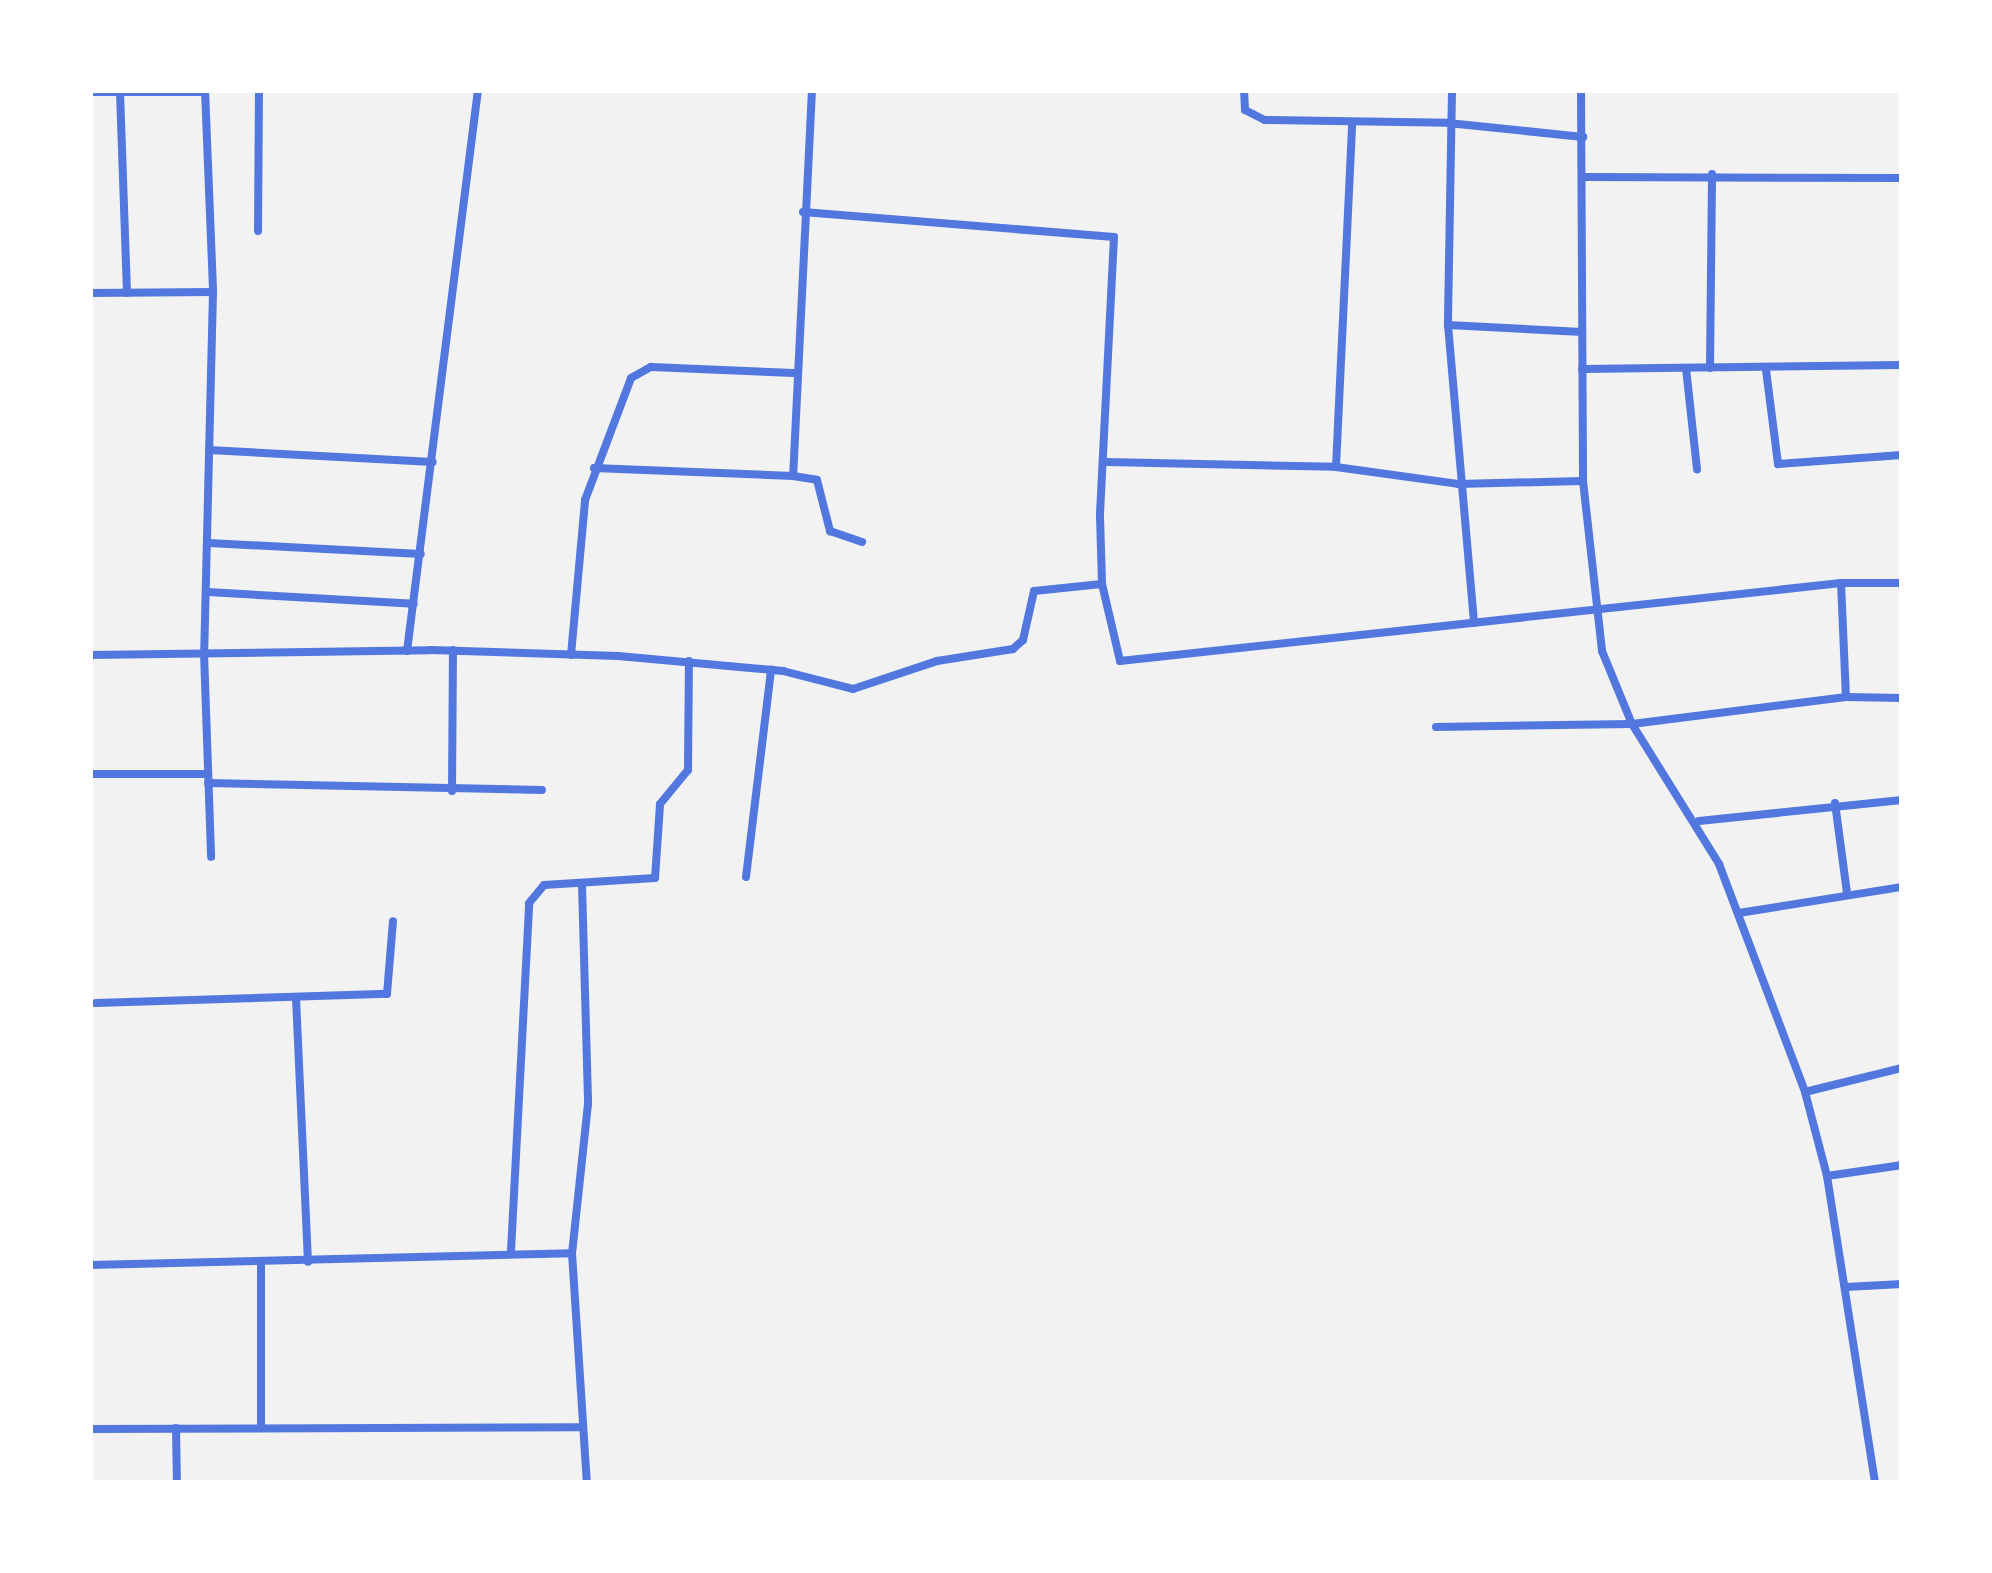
<!DOCTYPE html>
<style>
body{margin:0}
#map{position:relative;width:1992px;height:1573px;overflow:hidden;background:#f2f2f2;font-family:"Golos Text",sans-serif}
div>[style]{position:absolute}
.minor>*{height:8px;margin:-4px;padding:0 4px;transform-origin:4px;border-radius:4px;background:#5277de}
span{translate:-50% -50%;white-space:nowrap;text-align:center;line-height:1.15;-webkit-text-stroke:12px #fff;paint-order:stroke}
.frame{position:absolute;inset:0;border:93px solid #fff;pointer-events:none}
</style>
<div id="map">
<div class="minor">
<div style="left:205px;top:90px;width:202px;rotate:87.7deg"></div>
<div style="left:213px;top:292px;width:361px;rotate:91.4deg"></div>
<div style="left:204px;top:653px;width:204px;rotate:88deg"></div>
<div style="left:812px;top:90px;width:386px;rotate:92.8deg"></div>
<div style="left:793px;top:476px;width:24px;rotate:9deg"></div>
<div style="left:817px;top:480px;width:53px;rotate:75.7deg"></div>
<div style="left:830px;top:531px;width:34px;rotate:19deg"></div>
<div style="left:1244px;top:90px;width:20px;rotate:87deg"></div>
<div style="left:1245px;top:110px;width:22px;rotate:27deg"></div>
<div style="left:1265px;top:120px;width:183px;rotate:0.9deg"></div>
<div style="left:1448px;top:123px;width:136px;rotate:5.9deg"></div>
<div style="left:1452px;top:90px;width:235px;rotate:91deg"></div>
<div style="left:1448px;top:325px;width:299px;rotate:85deg"></div>
<div style="left:1581px;top:90px;width:391px;rotate:89.7deg"></div>
<div style="left:1583px;top:481px;width:171px;rotate:83.6deg"></div>
<div style="left:1602px;top:651px;width:79px;rotate:67.7deg"></div>
<div style="left:1632px;top:724px;width:165px;rotate:58.1deg"></div>
<div style="left:1719px;top:864px;width:244px;rotate:69.3deg"></div>
<div style="left:1805px;top:1092px;width:87px;rotate:75.3deg"></div>
<div style="left:1827px;top:1176px;width:311px;rotate:81.1deg"></div>
<div style="left:90px;top:92px;width:115px"></div>
<div style="left:120px;top:92px;width:201px;rotate:88deg"></div>
<div style="left:1584px;top:177px;width:318px;rotate:0.2deg"></div>
<div style="left:803px;top:212px;width:312px;rotate:4.6deg"></div>
<div style="left:1114px;top:237px;width:279px;rotate:92.9deg"></div>
<div style="left:1100px;top:516px;width:68px;rotate:88.3deg"></div>
<div style="left:1102px;top:584px;width:79px;rotate:76.8deg"></div>
<div style="left:1120px;top:661px;width:725px;rotate:-6.17deg"></div>
<div style="left:1841px;top:583px;width:61px"></div>
<div style="left:258px;top:231px;width:141px;rotate:-89.6deg"></div>
<div style="left:90px;top:293px;width:123px;rotate:-0.5deg"></div>
<div style="left:1448px;top:325px;width:134px;rotate:3deg"></div>
<div style="left:1686px;top:368px;width:102px;rotate:83.8deg"></div>
<div style="left:1710px;top:368px;width:194px;rotate:-89.4deg"></div>
<div style="left:1582px;top:369px;width:320px;rotate:-0.7deg"></div>
<div style="left:1766px;top:370px;width:95px;rotate:82.7deg"></div>
<div style="left:1778px;top:464px;width:124px;rotate:-4.2deg"></div>
<div style="left:209px;top:450px;width:224px;rotate:3.1deg"></div>
<div style="left:1106px;top:462px;width:230px;rotate:1.2deg"></div>
<div style="left:1336px;top:467px;width:123px;rotate:7.9deg"></div>
<div style="left:1458px;top:484px;width:125px;rotate:-1.4deg"></div>
<div style="left:1336px;top:467px;width:344px;rotate:-87.3deg"></div>
<div style="left:594px;top:468px;width:199px;rotate:2.3deg"></div>
<div style="left:209px;top:543px;width:212px;rotate:3deg"></div>
<div style="left:1841px;top:583px;width:114px;rotate:87.5deg"></div>
<div style="left:208px;top:592px;width:206px;rotate:3.3deg"></div>
<div style="left:407px;top:651px;width:565px;rotate:-82.79deg"></div>
<div style="left:90px;top:655px;width:340px;rotate:-0.8deg"></div>
<div style="left:430px;top:650px;width:188px;rotate:1.8deg"></div>
<div style="left:618px;top:656px;width:166px;rotate:5.2deg"></div>
<div style="left:783px;top:671px;width:72px;rotate:14.4deg"></div>
<div style="left:853px;top:689px;width:89px;rotate:-18.4deg"></div>
<div style="left:937px;top:661px;width:77px;rotate:-9deg"></div>
<div style="left:1013px;top:649px;width:13px;rotate:-42deg"></div>
<div style="left:1023px;top:640px;width:50px;rotate:-77.3deg"></div>
<div style="left:1034px;top:591px;width:68px;rotate:-5.9deg"></div>
<div style="left:571px;top:655px;width:156px;rotate:-84.8deg"></div>
<div style="left:585px;top:500px;width:130px;rotate:-69.3deg"></div>
<div style="left:631px;top:378px;width:23px;rotate:-29deg"></div>
<div style="left:651px;top:367px;width:143px;rotate:2.4deg"></div>
<div style="left:1436px;top:727px;width:196px;rotate:-0.9deg"></div>
<div style="left:1632px;top:724px;width:216px;rotate:-7.2deg"></div>
<div style="left:1846px;top:697px;width:56px;rotate:1deg"></div>
<div style="left:90px;top:774px;width:118px"></div>
<div style="left:208px;top:783px;width:334px;rotate:1.2deg"></div>
<div style="left:452px;top:791px;width:141px;rotate:-89.6deg"></div>
<div style="left:1835px;top:803px;width:91px;rotate:82.4deg"></div>
<div style="left:1699px;top:821px;width:204px;rotate:-5.9deg"></div>
<div style="left:746px;top:877px;width:209px;rotate:-83.1deg"></div>
<div style="left:582px;top:885px;width:219px;rotate:88.4deg"></div>
<div style="left:588px;top:1104px;width:150px;rotate:96.1deg"></div>
<div style="left:572px;top:1253px;width:230px;rotate:86.3deg"></div>
<div style="left:1739px;top:913px;width:165px;rotate:-9.1deg"></div>
<div style="left:296px;top:998px;width:264px;rotate:87.4deg"></div>
<div style="left:96px;top:1003px;width:291px;rotate:-1.8deg"></div>
<div style="left:387px;top:994px;width:73px;rotate:-85.3deg"></div>
<div style="left:1805px;top:1092px;width:100px;rotate:-13.9deg"></div>
<div style="left:1827px;top:1176px;width:76px;rotate:-8.3deg"></div>
<div style="left:511px;top:1251px;width:348px;rotate:-87deg"></div>
<div style="left:529px;top:903px;width:23px;rotate:-50deg"></div>
<div style="left:544px;top:885px;width:111px;rotate:-3.6deg"></div>
<div style="left:655px;top:878px;width:74px;rotate:-86.1deg"></div>
<div style="left:660px;top:804px;width:44px;rotate:-50.5deg"></div>
<div style="left:688px;top:770px;width:109px;rotate:-89.5deg"></div>
<div style="left:261px;top:1263px;width:165px;rotate:90deg"></div>
<div style="left:90px;top:1265px;width:482px;rotate:-1.4deg"></div>
<div style="left:1846px;top:1287px;width:56px;rotate:-3.1deg"></div>
<div style="left:176px;top:1428px;width:55px;rotate:89deg"></div>
<div style="left:90px;top:1429px;width:493px;rotate:-0.2deg"></div>
</div>
<div class="frame"></div>
</div>
